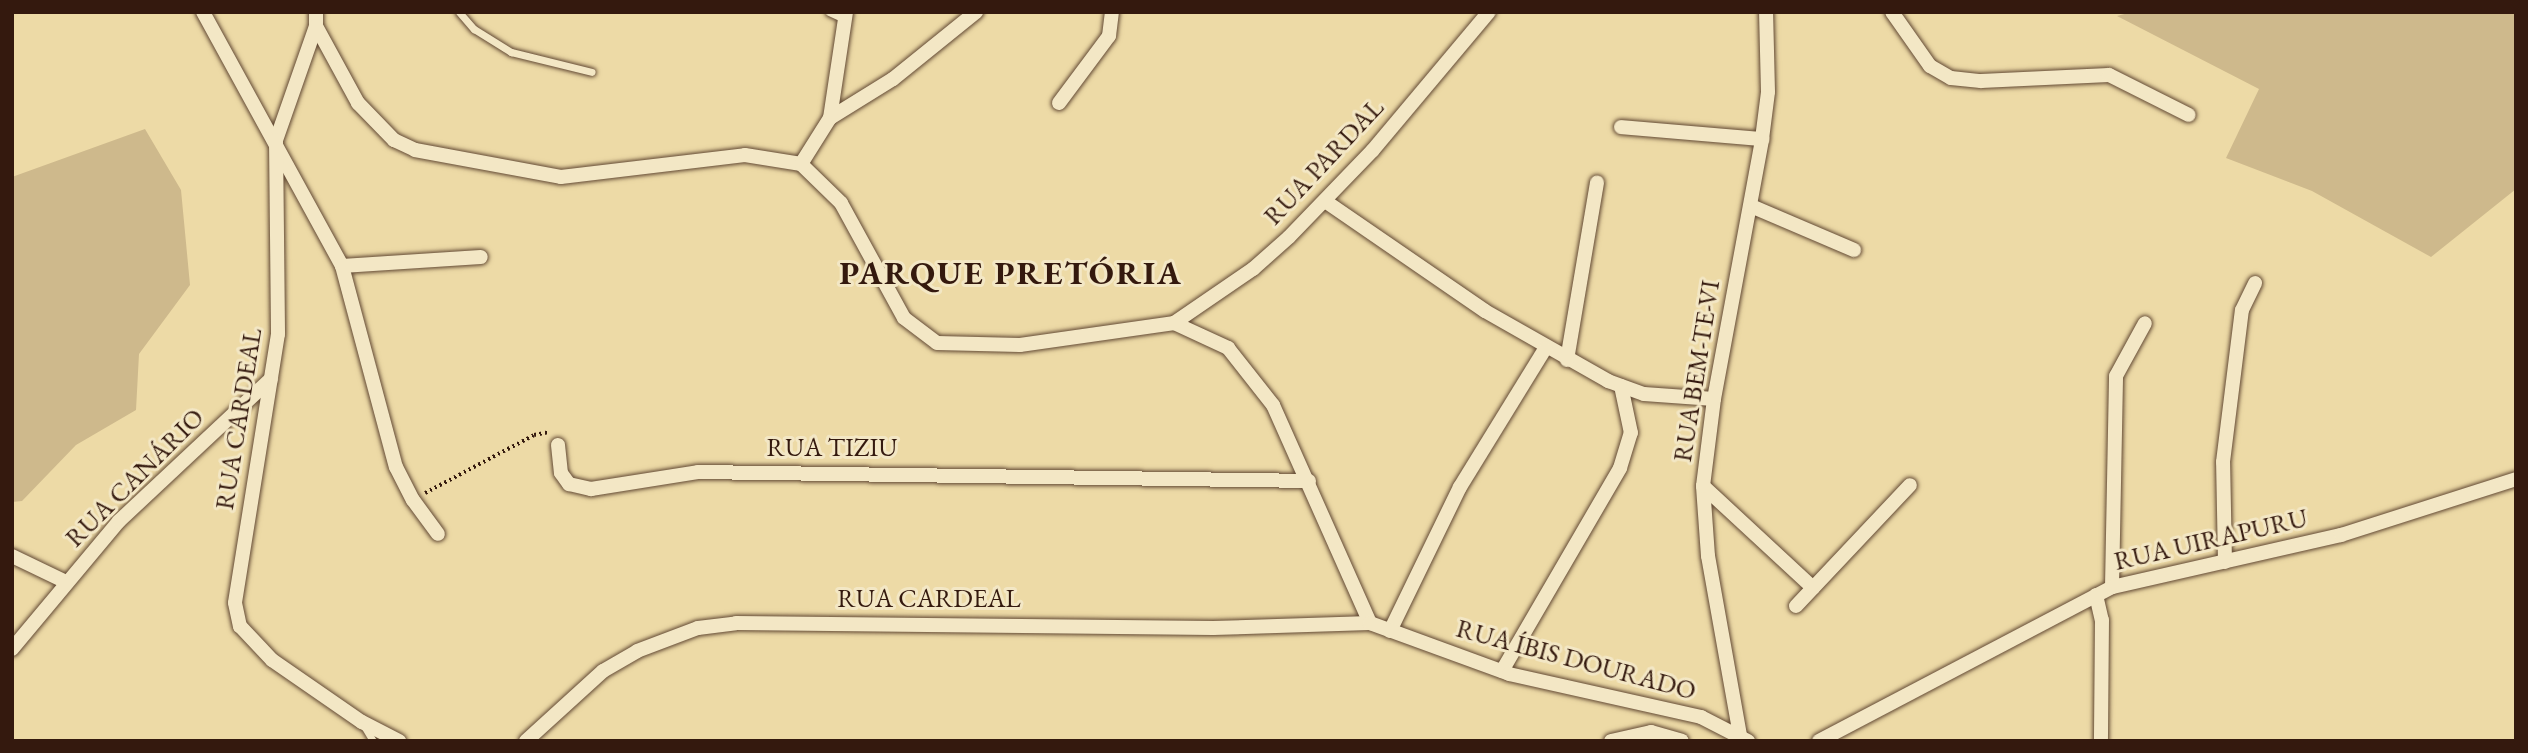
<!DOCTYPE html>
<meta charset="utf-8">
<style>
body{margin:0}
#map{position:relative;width:2528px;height:753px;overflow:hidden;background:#eddaa6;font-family:"EB Garamond",serif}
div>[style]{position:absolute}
.green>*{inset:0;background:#ceb98c}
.path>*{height:3.5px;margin-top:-1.75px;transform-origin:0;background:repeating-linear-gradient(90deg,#34190e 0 2px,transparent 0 5.5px)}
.roads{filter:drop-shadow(0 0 2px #624934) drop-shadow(0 0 2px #624934)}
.service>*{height:7px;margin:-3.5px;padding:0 3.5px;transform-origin:3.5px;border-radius:3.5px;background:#f3e7c5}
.minor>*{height:14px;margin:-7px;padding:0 7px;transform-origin:7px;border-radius:7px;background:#f3e7c5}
span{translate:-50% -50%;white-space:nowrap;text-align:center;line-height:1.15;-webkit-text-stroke:6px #f3e7c5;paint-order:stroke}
.street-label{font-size:26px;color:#34190e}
.district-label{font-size:33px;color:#34190e;font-weight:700;letter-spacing:2px}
.frame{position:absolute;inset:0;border:14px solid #34190e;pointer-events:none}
</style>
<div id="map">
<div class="green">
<div style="clip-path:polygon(2132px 12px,2516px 12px,2516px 189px,2431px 257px,2312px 191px,2226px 158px,2259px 89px,2117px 16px)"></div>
<div style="clip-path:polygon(145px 129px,181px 190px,190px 285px,139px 354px,136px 410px,76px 445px,22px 501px,12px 502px,12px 177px)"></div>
</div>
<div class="path">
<div style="left:425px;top:493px;width:123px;rotate:-28deg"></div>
<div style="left:534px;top:435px;width:15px;rotate:-11deg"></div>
</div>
<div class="roads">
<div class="service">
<div style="left:459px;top:12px;width:23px;rotate:49deg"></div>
<div style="left:474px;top:29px;width:44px;rotate:31.9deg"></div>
<div style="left:511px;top:52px;width:83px;rotate:13.9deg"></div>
<div style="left:829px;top:12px;width:17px;rotate:25deg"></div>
<div style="left:364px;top:726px;width:17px;rotate:59deg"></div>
</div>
<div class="minor">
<div style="left:203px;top:12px;width:290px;rotate:61.3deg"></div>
<div style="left:342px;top:266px;width:208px;rotate:75deg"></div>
<div style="left:396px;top:467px;width:37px;rotate:63deg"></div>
<div style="left:413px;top:500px;width:42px;rotate:53.7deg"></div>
<div style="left:316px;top:12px;width:14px;rotate:90deg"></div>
<div style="left:316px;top:26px;width:88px;rotate:61.4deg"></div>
<div style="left:358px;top:103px;width:52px;rotate:45.8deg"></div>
<div style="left:394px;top:140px;width:23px;rotate:25deg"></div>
<div style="left:415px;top:150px;width:148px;rotate:10.5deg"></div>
<div style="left:561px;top:177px;width:185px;rotate:-6.8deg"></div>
<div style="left:745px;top:155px;width:57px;rotate:9.1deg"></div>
<div style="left:801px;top:164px;width:56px;rotate:44.3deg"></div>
<div style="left:841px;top:203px;width:131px;rotate:61.3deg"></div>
<div style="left:904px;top:318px;width:41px;rotate:37.1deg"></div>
<div style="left:937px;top:343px;width:83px;rotate:1.4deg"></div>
<div style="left:1020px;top:345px;width:156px;rotate:-8.1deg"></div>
<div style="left:1174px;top:323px;width:60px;rotate:24.8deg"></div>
<div style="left:1228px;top:348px;width:73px;rotate:51.7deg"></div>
<div style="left:1273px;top:405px;width:239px;rotate:66deg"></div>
<div style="left:1892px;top:12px;width:66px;rotate:54.9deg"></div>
<div style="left:1930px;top:66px;width:24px;rotate:30deg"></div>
<div style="left:1951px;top:78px;width:30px;rotate:6deg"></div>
<div style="left:1981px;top:81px;width:128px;rotate:-2.7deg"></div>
<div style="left:2109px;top:75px;width:89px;rotate:26.6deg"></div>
<div style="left:316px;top:26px;width:121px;rotate:109.3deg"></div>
<div style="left:276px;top:140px;width:194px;rotate:89.4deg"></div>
<div style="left:278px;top:334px;width:272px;rotate:99.1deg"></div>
<div style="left:235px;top:603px;width:24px;rotate:78deg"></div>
<div style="left:240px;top:626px;width:47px;rotate:46.7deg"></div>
<div style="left:272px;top:660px;width:109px;rotate:34.6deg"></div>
<div style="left:362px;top:722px;width:42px;rotate:27.2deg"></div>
<div style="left:1059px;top:103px;width:84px;rotate:-53.3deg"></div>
<div style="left:1109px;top:36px;width:24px;rotate:-83deg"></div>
<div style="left:830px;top:118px;width:74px;rotate:-31.8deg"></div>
<div style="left:893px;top:79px;width:107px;rotate:-38.9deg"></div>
<div style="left:1621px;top:127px;width:142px;rotate:4.9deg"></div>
<div style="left:801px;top:164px;width:54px;rotate:-57.8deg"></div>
<div style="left:830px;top:118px;width:107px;rotate:-81.4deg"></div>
<div style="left:1325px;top:201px;width:194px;rotate:34.5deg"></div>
<div style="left:1485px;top:311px;width:142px;rotate:29.6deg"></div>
<div style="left:1608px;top:381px;width:38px;rotate:20deg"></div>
<div style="left:1644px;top:394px;width:70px;rotate:4.1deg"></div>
<div style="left:1751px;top:206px;width:112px;rotate:23.1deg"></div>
<div style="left:342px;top:266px;width:139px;rotate:-3.7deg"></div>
<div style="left:1174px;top:323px;width:96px;rotate:-34.4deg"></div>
<div style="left:1253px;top:269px;width:48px;rotate:-41.6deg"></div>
<div style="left:1289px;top:237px;width:121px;rotate:-46deg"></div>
<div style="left:1373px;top:150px;width:180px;rotate:-50deg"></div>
<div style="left:1567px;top:360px;width:180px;rotate:-80.4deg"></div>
<div style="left:558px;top:445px;width:28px;rotate:84deg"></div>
<div style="left:561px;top:473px;width:14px;rotate:54deg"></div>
<div style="left:569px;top:484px;width:23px;rotate:13deg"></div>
<div style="left:591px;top:489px;width:108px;rotate:-9deg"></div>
<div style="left:698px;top:472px;width:611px;rotate:0.84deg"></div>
<div style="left:1703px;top:486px;width:150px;rotate:42.8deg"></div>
<div style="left:12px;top:556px;width:60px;rotate:25.7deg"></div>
<div style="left:2225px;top:562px;width:100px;rotate:-91.1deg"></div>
<div style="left:2223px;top:462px;width:153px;rotate:-82.9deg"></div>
<div style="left:2242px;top:310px;width:30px;rotate:-64deg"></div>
<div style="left:2112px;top:587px;width:211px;rotate:-88.9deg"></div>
<div style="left:2116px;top:376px;width:60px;rotate:-61.3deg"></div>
<div style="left:2096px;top:595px;width:26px;rotate:77deg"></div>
<div style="left:2102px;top:620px;width:121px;rotate:90.5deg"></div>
<div style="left:1796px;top:606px;width:166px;rotate:-46.7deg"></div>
<div style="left:1390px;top:631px;width:160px;rotate:-64.1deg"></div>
<div style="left:1460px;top:487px;width:162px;rotate:-58.4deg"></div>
<div style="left:12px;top:649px;width:167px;rotate:-50.1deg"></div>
<div style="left:119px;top:521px;width:208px;rotate:-43.1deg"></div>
<div style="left:1502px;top:671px;width:235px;rotate:-59.8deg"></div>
<div style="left:1620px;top:468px;width:37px;rotate:-73deg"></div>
<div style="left:1631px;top:433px;width:48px;rotate:-102deg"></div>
<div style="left:526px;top:741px;width:104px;rotate:-42.3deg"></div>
<div style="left:603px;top:671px;width:39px;rotate:-30deg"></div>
<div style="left:637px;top:651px;width:65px;rotate:-20.7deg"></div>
<div style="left:698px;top:628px;width:38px;rotate:-7deg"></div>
<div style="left:736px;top:623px;width:477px;rotate:0.6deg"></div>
<div style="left:1213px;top:628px;width:157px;rotate:-1.8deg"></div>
<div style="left:1370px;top:623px;width:148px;rotate:20.1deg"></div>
<div style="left:1509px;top:674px;width:197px;rotate:12.6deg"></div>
<div style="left:1701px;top:717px;width:53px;rotate:27.1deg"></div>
<div style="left:1611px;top:741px;width:41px;rotate:-12.7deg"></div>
<div style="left:1651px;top:732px;width:32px;rotate:16deg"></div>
<div style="left:1741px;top:741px;width:188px;rotate:-100.1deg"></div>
<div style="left:1708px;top:556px;width:70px;rotate:-94.1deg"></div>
<div style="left:1703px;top:486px;width:88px;rotate:-82.8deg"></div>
<div style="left:1714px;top:399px;width:264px;rotate:-79.5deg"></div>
<div style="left:1762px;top:139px;width:47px;rotate:-82.7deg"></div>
<div style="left:1768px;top:92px;width:80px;rotate:-91.4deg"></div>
<div style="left:1819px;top:741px;width:331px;rotate:-27.7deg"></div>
<div style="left:2112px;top:587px;width:235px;rotate:-12.8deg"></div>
<div style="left:2341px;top:535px;width:184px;rotate:-17.7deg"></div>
</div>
</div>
<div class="street-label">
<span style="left:1324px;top:162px;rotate:-47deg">RUA PARDAL</span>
<span style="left:1697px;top:371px;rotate:-81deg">RUA BEM-TE-VI</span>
<span style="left:239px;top:419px;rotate:-81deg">RUA CARDEAL</span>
<span style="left:832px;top:448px">RUA TIZIU</span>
<span style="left:135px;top:478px;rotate:-45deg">RUA CANÁRIO</span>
<span style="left:2211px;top:540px;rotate:-13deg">RUA UIRAPURU</span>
<span style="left:929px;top:599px">RUA CARDEAL</span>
<span style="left:1576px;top:660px;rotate:15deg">RUA ÍBIS DOURADO</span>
</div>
<div class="district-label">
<span style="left:1011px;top:273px">PARQUE PRETÓRIA</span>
</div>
<div class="frame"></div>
</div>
